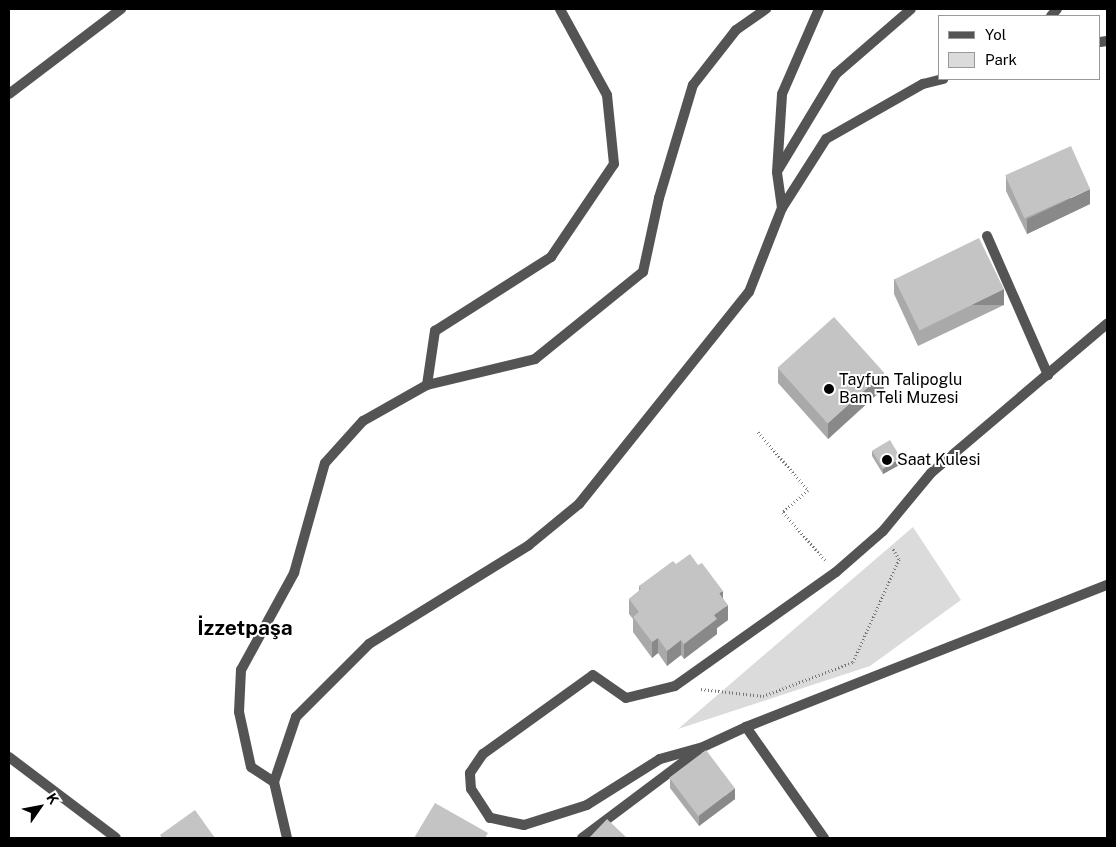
<!DOCTYPE html>
<meta charset="utf-8">
<style>
body{margin:0}
#map{position:relative;width:1116px;height:847px;overflow:hidden;background:#fff;font-family:"Public Sans",sans-serif}
div>[style]{position:absolute}
.green>*{inset:0;background:#dbdbdb}
.path>*{height:3px;margin-top:-1.5px;transform-origin:0;background:repeating-linear-gradient(90deg,#767676 0 1px,transparent 0 3.5px)}
.service>*{height:10px;margin:-5px;padding:0 5px;transform-origin:5px;border-radius:5px;background:#545454}
.minor>*{height:10px;margin:-5px;padding:0 5px;transform-origin:5px;border-radius:5px;background:#545454}
.wall>*{inset:0;background:#a9a9a9}
.shaded-wall>*{inset:0;background:#898989;transform-origin:0 0}
.building>*{inset:0;background:#c4c4c4;transform-origin:0 0}
.dots>*{width:14px;height:14px;translate:-50% -50%;box-sizing:border-box;border:2px solid #fff;border-radius:50%}
span{translate:-50% -50%;white-space:nowrap;text-align:center;line-height:1.15;-webkit-text-stroke:4px #fff;paint-order:stroke}
.poi-label{font-size:16px;color:#000}
.left{translate:0 -50%;text-align:left}
.district-label{font-size:21px;color:#000;font-weight:700}
.frame{position:absolute;inset:0;border:10px solid #000;pointer-events:none}
.legend{position:absolute;left:938px;top:15px;width:162px;height:65px;box-sizing:border-box;background:#fff;border:1px solid #999;margin:0;padding:6px 9px;list-style:none;font-size:15px;color:#000}
.legend li{display:flex;align-items:center;gap:10px;height:25px}
.legend b{width:25px;border:1px solid #999}
.north{position:absolute;left:15px;top:782px;width:50px;height:50px;-webkit-text-stroke:4px #fff;paint-order:stroke;rotate:57deg;font-size:14px;font-weight:700;line-height:20px;text-align:center;color:#000}
.north::after{content:'';display:block;margin:auto;width:18px;height:22px;background:#000;clip-path:polygon(50% 0,100% 100%,50% 72%,0 100%)}
</style>
<div id="map">
<div class="green">
<div style="clip-path:polygon(913px 527px,961px 600px,870px 666px,678px 729px)"></div>
</div>
<div class="path">
<div style="left:758px;top:432px;width:77px;rotate:49.2deg"></div>
<div style="left:808px;top:490px;width:33px;rotate:139deg"></div>
<div style="left:783px;top:512px;width:64px;rotate:48.8deg"></div>
<div style="left:701px;top:689px;width:62px;rotate:6.4deg"></div>
<div style="left:763px;top:696px;width:96px;rotate:-20.7deg"></div>
<div style="left:853px;top:662px;width:113px;rotate:-65.9deg"></div>
<div style="left:899px;top:559px;width:14px;rotate:-120deg"></div>
</div>
<div class="service">
<div style="left:9px;top:94px;width:141px;rotate:-37.2deg"></div>
<div style="left:987px;top:236px;width:152px;rotate:66.3deg"></div>
<div style="left:427px;top:385px;width:55px;rotate:-81.6deg"></div>
<div style="left:435px;top:331px;width:138px;rotate:-32.5deg"></div>
<div style="left:551px;top:257px;width:112px;rotate:-55.9deg"></div>
<div style="left:614px;top:164px;width:69px;rotate:-95.8deg"></div>
<div style="left:607px;top:95px;width:98px;rotate:-118.7deg"></div>
<div style="left:931px;top:473px;width:231px;rotate:-40.3deg"></div>
<div style="left:274px;top:782px;width:27px;rotate:-147deg"></div>
<div style="left:251px;top:767px;width:56px;rotate:-102.3deg"></div>
<div style="left:239px;top:712px;width:42px;rotate:-87.3deg"></div>
<div style="left:241px;top:670px;width:111px;rotate:-61.3deg"></div>
<div style="left:294px;top:573px;width:114px;rotate:-74.3deg"></div>
<div style="left:325px;top:463px;width:57px;rotate:-47.9deg"></div>
<div style="left:363px;top:421px;width:73px;rotate:-29.4deg"></div>
<div style="left:427px;top:385px;width:111px;rotate:-13.5deg"></div>
<div style="left:535px;top:359px;width:139px;rotate:-38.9deg"></div>
<div style="left:643px;top:272px;width:76px;rotate:-77.8deg"></div>
<div style="left:659px;top:198px;width:118px;rotate:-73.3deg"></div>
<div style="left:693px;top:85px;width:70px;rotate:-52deg"></div>
<div style="left:736px;top:30px;width:37px;rotate:-35deg"></div>
</div>
<div class="minor">
<div style="left:1051px;top:16px;width:9px;rotate:-49deg"></div>
<div style="left:1100px;top:42px;width:7px;rotate:-8deg"></div>
<div style="left:778px;top:170px;width:112px;rotate:-58.9deg"></div>
<div style="left:836px;top:74px;width:99px;rotate:-40.9deg"></div>
<div style="left:782px;top:208px;width:82px;rotate:-57.5deg"></div>
<div style="left:826px;top:139px;width:112px;rotate:-29.6deg"></div>
<div style="left:923px;top:84px;width:21px;rotate:-14deg"></div>
<div style="left:746px;top:727px;width:388px;rotate:-21.5deg"></div>
<div style="left:9px;top:757px;width:134px;rotate:37.1deg"></div>
<div style="left:287px;top:838px;width:57px;rotate:-103.1deg"></div>
<div style="left:274px;top:782px;width:69px;rotate:-71.3deg"></div>
<div style="left:296px;top:717px;width:103px;rotate:-45deg"></div>
<div style="left:369px;top:644px;width:188px;rotate:-31.7deg"></div>
<div style="left:529px;top:545px;width:65px;rotate:-39.4deg"></div>
<div style="left:579px;top:504px;width:272px;rotate:-51.3deg"></div>
<div style="left:749px;top:292px;width:90px;rotate:-68.6deg"></div>
<div style="left:782px;top:208px;width:36px;rotate:-98deg"></div>
<div style="left:777px;top:172px;width:78px;rotate:-86.3deg"></div>
<div style="left:782px;top:94px;width:93px;rotate:-66.5deg"></div>
<div style="left:582px;top:838px;width:145px;rotate:-36.9deg"></div>
<div style="left:824px;top:838px;width:136px;rotate:-125.1deg"></div>
<div style="left:746px;top:727px;width:47px;rotate:155.1deg"></div>
<div style="left:703px;top:747px;width:45px;rotate:164.4deg"></div>
<div style="left:660px;top:759px;width:86px;rotate:147.8deg"></div>
<div style="left:587px;top:805px;width:66px;rotate:162.4deg"></div>
<div style="left:524px;top:825px;width:35px;rotate:-168deg"></div>
<div style="left:490px;top:818px;width:35px;rotate:-123deg"></div>
<div style="left:471px;top:789px;width:16px;rotate:-94deg"></div>
<div style="left:470px;top:773px;width:23px;rotate:-56deg"></div>
<div style="left:483px;top:754px;width:135px;rotate:-35.7deg"></div>
<div style="left:593px;top:675px;width:40px;rotate:34.9deg"></div>
<div style="left:626px;top:698px;width:50px;rotate:-13.8deg"></div>
<div style="left:675px;top:686px;width:197px;rotate:-35.3deg"></div>
<div style="left:836px;top:572px;width:62px;rotate:-41.1deg"></div>
<div style="left:883px;top:531px;width:75px;rotate:-50.4deg"></div>
</div>
<div class="wall">
<div style="clip-path:polygon(1006px 176px,1090px 204px,1027px 234px,1006px 191px)"></div>
<div style="clip-path:polygon(894px 279px,1004px 305px,918px 346px,894px 294px)"></div>
<div style="clip-path:polygon(778px 368px,884px 388px,828px 439px,778px 383px)"></div>
<div style="clip-path:polygon(872px 451px,901px 464px,883px 474px,872px 456px)"></div>
<div style="clip-path:polygon(676px 564px,723px 598px,728px 620px,717px 628px,717px 634px,684px 659px,681px 655px,667px 666px,658px 653px,652px 658px,633px 632px,633px 619px,629px 614px,629px 599px,639px 591px,639px 586px)"></div>
<div style="clip-path:polygon(670px 778px,735px 799px,699px 826px,670px 788px)"></div>
</div>
<div class="shaded-wall">
<div style="clip-path:polygon(1090px 189px,1090px 204px,1027px 234px,1027px 219px)"></div>
<div style="left:1004px;top:289px;width:16px;height:95px;rotate:90deg"></div>
<div style="clip-path:polygon(884px 373px,884px 388px,828px 439px,828px 423px)"></div>
<div style="clip-path:polygon(901px 458px,901px 464px,883px 474px,883px 469px)"></div>
<div style="clip-path:polygon(723px 591px,723px 606px,719px 593px)"></div>
<div style="clip-path:polygon(728px 605px,728px 620px,717px 628px,717px 634px,684px 659px,684px 644px,714px 615px)"></div>
<div style="clip-path:polygon(658px 638px,658px 653px,652px 658px,652px 642px)"></div>
<div style="clip-path:polygon(681px 640px,681px 655px,667px 666px,667px 651px)"></div>
<div style="clip-path:polygon(735px 788px,735px 799px,699px 826px,699px 816px)"></div>
</div>
<div class="building">
<div style="left:1071px;top:146px;width:47px;height:72px;rotate:66deg"></div>
<div style="left:979px;top:238px;width:57px;height:94px;rotate:64deg"></div>
<div style="left:834px;top:317px;width:75px;height:76px;rotate:48deg"></div>
<div style="left:890px;top:440px;width:21px;height:21px;rotate:59deg"></div>
<div style="clip-path:polygon(690px 554px,698px 565px,702px 563px,723px 591px,719px 593px,728px 605px,714px 615px,717px 619px,684px 644px,681px 640px,667px 651px,658px 638px,652px 642px,633px 617px,639px 612px,629px 599px,641px 589px,639px 586px,673px 561px,676px 564px)"></div>
<div style="left:706px;top:750px;width:48px;height:46px;rotate:53deg"></div>
<div style="clip-path:polygon(435px 803px,488px 833px,485px 838px,414px 838px)"></div>
<div style="clip-path:polygon(195px 810px,215px 838px,162px 838px,160px 835px)"></div>
<div style="clip-path:polygon(607px 819px,627px 838px,589px 838px)"></div>
</div>
<div class="dots">
<div style="left:829px;top:389px;background:#000"></div>
<div style="left:887px;top:460px;background:#000"></div>
</div>
<div class="poi-label">
<span class="left" style="left:839px;top:389px">Tayfun Talipoglu<br>Bam Teli Muzesi</span>
<span class="left" style="left:897px;top:460px">Saat Kulesi</span>
</div>
<div class="district-label">
<span style="left:245px;top:628px">İzzetpaşa</span>
</div>
<div class="frame"></div>
<ul class="legend">
<li><b style="height:6px;background:#545454"></b>Yol</li>
<li><b style="height:14px;background:#dbdbdb"></b>Park</li>
</ul>
<div class="north">K</div>
</div>
